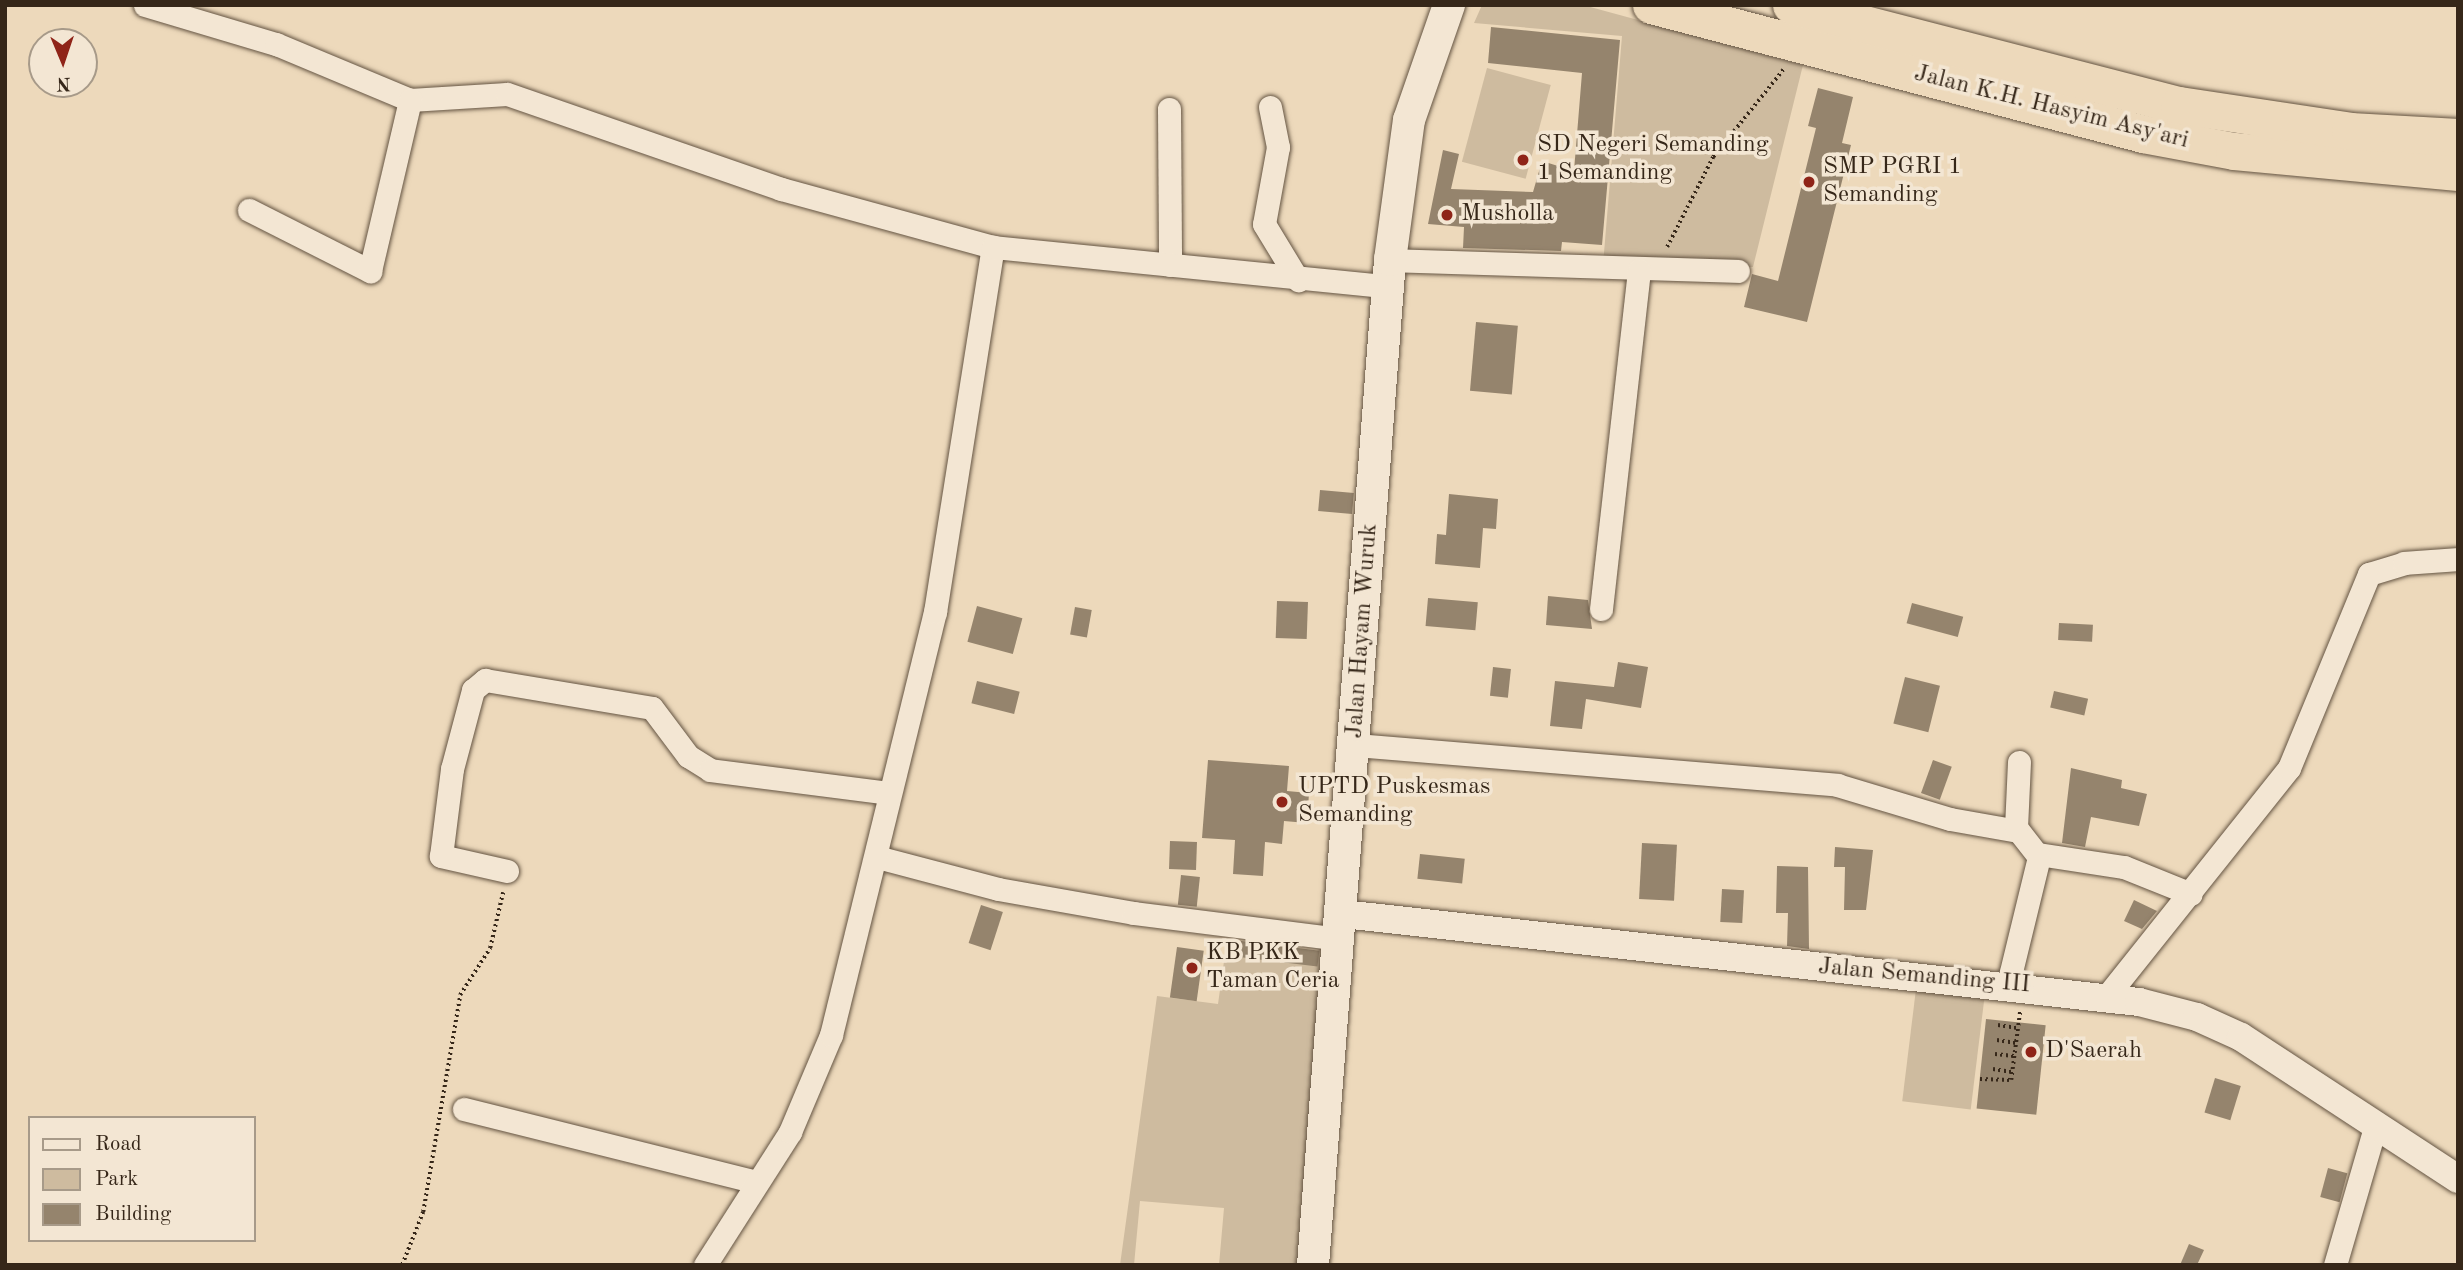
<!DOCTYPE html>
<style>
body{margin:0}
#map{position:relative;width:2463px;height:1270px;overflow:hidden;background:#edd9bb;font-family:"Old Standard TT",serif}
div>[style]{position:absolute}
.green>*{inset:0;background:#cebb9f;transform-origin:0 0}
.building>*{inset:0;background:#95846d;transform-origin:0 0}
.path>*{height:3.5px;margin-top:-1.75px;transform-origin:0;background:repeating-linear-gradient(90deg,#362719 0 2px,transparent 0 5.5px)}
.roads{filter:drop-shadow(0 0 2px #645442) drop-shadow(0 0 2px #645442)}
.minor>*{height:23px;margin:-11.5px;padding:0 11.5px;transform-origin:11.5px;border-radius:11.5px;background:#f3e6d3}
.tertiary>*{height:28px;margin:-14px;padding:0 14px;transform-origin:14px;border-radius:14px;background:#f3e6d3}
.secondary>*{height:32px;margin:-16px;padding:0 16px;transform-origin:16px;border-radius:16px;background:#f3e6d3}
.trunk>*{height:37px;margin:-18.5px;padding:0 18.5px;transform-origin:18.5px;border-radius:18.5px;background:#edd9bb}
.dots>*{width:19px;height:19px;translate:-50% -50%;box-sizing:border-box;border:4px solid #f3e6d3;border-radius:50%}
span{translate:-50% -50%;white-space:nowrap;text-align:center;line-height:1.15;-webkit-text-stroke:7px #f3e6d3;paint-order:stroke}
.street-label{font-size:24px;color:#362719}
.poi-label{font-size:24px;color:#362719}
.left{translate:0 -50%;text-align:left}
.frame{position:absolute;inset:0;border:7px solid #362719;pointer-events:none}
.legend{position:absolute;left:28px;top:1116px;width:228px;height:126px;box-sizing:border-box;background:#f3e6d3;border:2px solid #a79a89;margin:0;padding:9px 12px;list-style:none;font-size:21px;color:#362719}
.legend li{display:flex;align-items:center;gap:14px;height:35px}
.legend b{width:35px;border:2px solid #a79a89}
.north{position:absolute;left:28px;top:28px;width:70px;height:70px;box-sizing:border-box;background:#f3e6d3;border:2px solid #a79a89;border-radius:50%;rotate:178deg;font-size:19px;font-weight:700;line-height:28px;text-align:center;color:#362719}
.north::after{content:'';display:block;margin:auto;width:24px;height:32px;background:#8f2418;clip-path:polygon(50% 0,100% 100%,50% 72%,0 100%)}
</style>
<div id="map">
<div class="green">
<div style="clip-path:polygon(1482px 5px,1583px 5px,1803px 65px,1753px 267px,1603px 265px,1622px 36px,1474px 23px)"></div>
<div style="left:1487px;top:68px;width:66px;height:97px;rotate:15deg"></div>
<div style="clip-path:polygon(1227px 940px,1333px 953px,1306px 1265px,1219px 1265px,1224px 1208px,1140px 1201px,1134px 1265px,1120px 1265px,1157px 996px,1218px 1004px)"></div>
<div style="left:1916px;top:989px;width:69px;height:113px;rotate:7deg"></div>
</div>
<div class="building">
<div style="clip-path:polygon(1491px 27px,1620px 40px,1602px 245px,1562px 242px,1561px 251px,1463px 248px,1464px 227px,1428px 224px,1443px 150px,1459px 154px,1451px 189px,1533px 192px,1542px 161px,1574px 171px,1582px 73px,1488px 63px)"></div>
<div style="clip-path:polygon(1818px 88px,1853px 97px,1842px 143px,1851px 145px,1807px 322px,1744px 307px,1752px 274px,1778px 281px,1816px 128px,1808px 126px)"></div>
<div style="left:1476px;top:322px;width:42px;height:69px;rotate:5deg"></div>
<div style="left:1320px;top:490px;width:34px;height:21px;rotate:5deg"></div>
<div style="clip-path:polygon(1449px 494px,1498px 499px,1496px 529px,1483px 528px,1480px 568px,1435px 564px,1437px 534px,1446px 535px)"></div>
<div style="clip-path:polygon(1548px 596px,1588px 600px,1592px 629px,1546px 625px)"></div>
<div style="left:1428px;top:598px;width:50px;height:28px;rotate:5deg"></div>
<div style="left:1277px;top:601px;width:31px;height:37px;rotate:2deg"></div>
<div style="left:1912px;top:603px;width:53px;height:21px;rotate:15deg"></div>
<div style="left:977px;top:606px;width:47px;height:37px;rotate:15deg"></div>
<div style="left:1075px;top:607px;width:17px;height:28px;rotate:10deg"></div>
<div style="left:2059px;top:623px;width:34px;height:17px;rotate:3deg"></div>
<div style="clip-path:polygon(1618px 662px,1648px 667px,1641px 708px,1586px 699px,1582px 729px,1550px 726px,1555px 681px,1614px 687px)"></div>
<div style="left:1493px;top:667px;width:18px;height:29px;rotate:6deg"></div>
<div style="left:1905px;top:677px;width:36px;height:48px;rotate:14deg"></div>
<div style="left:977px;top:681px;width:44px;height:23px;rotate:14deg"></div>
<div style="left:2054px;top:691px;width:35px;height:17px;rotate:13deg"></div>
<div style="clip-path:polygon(1208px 760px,1289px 766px,1287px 791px,1309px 793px,1307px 823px,1284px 821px,1282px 844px,1265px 842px,1263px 876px,1233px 874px,1235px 840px,1202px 838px)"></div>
<div style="left:1933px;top:760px;width:20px;height:35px;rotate:20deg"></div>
<div style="clip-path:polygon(2071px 768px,2122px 780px,2121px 788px,2147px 794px,2139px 826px,2091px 817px,2085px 847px,2062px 843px)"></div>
<div style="left:1170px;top:841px;width:27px;height:28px;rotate:2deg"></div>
<div style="left:1642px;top:843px;width:35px;height:56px;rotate:3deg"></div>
<div style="clip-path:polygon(1835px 847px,1873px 850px,1866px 910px,1844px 910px,1845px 867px,1834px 867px)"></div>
<div style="left:1420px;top:854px;width:45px;height:25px;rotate:6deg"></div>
<div style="clip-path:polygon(1777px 866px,1808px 867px,1809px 949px,1787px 946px,1788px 913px,1776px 913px)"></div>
<div style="left:1181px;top:875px;width:19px;height:30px;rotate:6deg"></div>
<div style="left:1722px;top:889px;width:22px;height:33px;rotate:3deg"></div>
<div style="clip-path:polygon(2134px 900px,2157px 911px,2142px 929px,2124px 921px)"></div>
<div style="left:981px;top:905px;width:23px;height:40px;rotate:18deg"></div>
<div style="left:1241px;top:941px;width:79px;height:16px;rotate:7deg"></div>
<div style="left:1177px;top:947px;width:27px;height:51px;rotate:8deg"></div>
<div style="left:1986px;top:1019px;width:60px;height:90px;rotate:6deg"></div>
<div style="left:2215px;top:1078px;width:27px;height:36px;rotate:17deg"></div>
<div style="left:2328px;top:1168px;width:20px;height:30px;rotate:15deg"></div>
<div style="clip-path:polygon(2189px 1244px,2204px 1250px,2197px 1265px,2180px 1265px)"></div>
</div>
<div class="path">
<div style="left:1667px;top:247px;width:101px;rotate:-62.9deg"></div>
<div style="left:1713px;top:157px;width:112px;rotate:-51.2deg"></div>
<div style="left:1998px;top:1025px;width:20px;rotate:9deg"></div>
<div style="left:1997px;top:1040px;width:19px;rotate:9deg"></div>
<div style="left:1995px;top:1054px;width:19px;rotate:6deg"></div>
<div style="left:1993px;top:1069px;width:19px;rotate:9deg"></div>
<div style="left:1980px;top:1079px;width:31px;rotate:2deg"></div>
<div style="left:2011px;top:1080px;width:70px;rotate:-82.6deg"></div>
<div style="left:402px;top:1265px;width:57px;rotate:-68.4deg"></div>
<div style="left:423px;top:1212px;width:220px;rotate:-80.3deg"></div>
<div style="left:460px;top:995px;width:56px;rotate:-57.4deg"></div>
<div style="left:490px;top:948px;width:57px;rotate:-76.9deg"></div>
</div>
<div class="roads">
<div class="minor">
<div style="left:145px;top:5px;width:137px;rotate:16.6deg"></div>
<div style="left:276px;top:44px;width:145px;rotate:22.7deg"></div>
<div style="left:410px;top:100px;width:97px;rotate:-3.5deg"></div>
<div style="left:507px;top:94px;width:290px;rotate:19.1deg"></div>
<div style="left:781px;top:189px;width:220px;rotate:15.3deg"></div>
<div style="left:1270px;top:107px;width:41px;rotate:78.7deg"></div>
<div style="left:1278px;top:147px;width:78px;rotate:100.3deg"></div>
<div style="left:1264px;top:224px;width:66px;rotate:58.7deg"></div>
<div style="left:1169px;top:109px;width:156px;rotate:89.6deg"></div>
<div style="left:249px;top:210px;width:136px;rotate:26.8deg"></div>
<div style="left:370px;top:271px;width:176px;rotate:-76.8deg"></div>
<div style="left:1390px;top:260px;width:348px;rotate:1.8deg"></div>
<div style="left:1601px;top:609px;width:341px;rotate:-83.6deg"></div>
<div style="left:1355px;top:745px;width:484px;rotate:4.7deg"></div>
<div style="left:1837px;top:785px;width:118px;rotate:16.7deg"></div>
<div style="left:1950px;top:819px;width:69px;rotate:10deg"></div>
<div style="left:2038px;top:854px;width:87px;rotate:8.6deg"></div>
<div style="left:2124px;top:867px;width:72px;rotate:21.9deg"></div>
<div style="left:877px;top:857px;width:125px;rotate:14.8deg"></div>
<div style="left:998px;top:889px;width:138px;rotate:10deg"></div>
<div style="left:1134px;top:913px;width:207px;rotate:7.2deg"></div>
<div style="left:507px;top:871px;width:68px;rotate:-167.2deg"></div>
<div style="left:441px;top:856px;width:88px;rotate:-82.8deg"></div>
<div style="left:452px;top:769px;width:82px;rotate:-75.1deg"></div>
<div style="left:473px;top:690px;width:16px;rotate:-40deg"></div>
<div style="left:485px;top:680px;width:169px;rotate:9.5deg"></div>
<div style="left:652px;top:708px;width:60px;rotate:53.1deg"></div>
<div style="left:688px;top:756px;width:26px;rotate:32deg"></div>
<div style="left:710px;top:770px;width:180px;rotate:7.3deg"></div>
<div style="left:2008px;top:984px;width:131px;rotate:-76.3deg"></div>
<div style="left:2039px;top:857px;width:37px;rotate:-128deg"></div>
<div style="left:2016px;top:828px;width:66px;rotate:-87.4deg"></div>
<div style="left:2107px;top:996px;width:292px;rotate:-51.4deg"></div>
<div style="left:2289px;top:768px;width:210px;rotate:-67.6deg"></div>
<div style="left:2369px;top:574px;width:37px;rotate:-17deg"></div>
<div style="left:2404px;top:563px;width:54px;rotate:-4.2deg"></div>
<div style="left:464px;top:1109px;width:301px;rotate:14deg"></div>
<div style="left:705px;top:1265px;width:158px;rotate:-57.4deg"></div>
<div style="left:790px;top:1132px;width:105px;rotate:-67.1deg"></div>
<div style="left:831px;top:1035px;width:436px;rotate:-76.2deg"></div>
<div style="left:935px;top:612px;width:370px;rotate:-81deg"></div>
<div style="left:993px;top:247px;width:396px;rotate:5.7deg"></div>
<div style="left:2335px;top:1265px;width:144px;rotate:-73.8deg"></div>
</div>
<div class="tertiary">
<div style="left:1343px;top:914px;width:801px;rotate:6.31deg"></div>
<div style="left:2139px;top:1002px;width:60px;rotate:14.5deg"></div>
<div style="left:2197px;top:1017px;width:48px;rotate:24.4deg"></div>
<div style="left:2241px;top:1037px;width:259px;rotate:33.2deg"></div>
</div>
<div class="secondary">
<div style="left:1313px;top:1265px;width:1008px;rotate:-85.62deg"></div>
<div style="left:1390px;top:260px;width:141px;rotate:-82.3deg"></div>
<div style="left:1409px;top:120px;width:122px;rotate:-70.8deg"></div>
</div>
<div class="trunk">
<div style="left:1651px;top:5px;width:509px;rotate:14.69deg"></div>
<div style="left:2143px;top:134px;width:93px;rotate:10.6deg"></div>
<div style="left:2234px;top:151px;width:225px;rotate:5.4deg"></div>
<div style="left:1791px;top:5px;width:401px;rotate:14.5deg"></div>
<div style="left:2179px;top:105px;width:173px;rotate:8.6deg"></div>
<div style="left:2350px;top:131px;width:108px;rotate:3.2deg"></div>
</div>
</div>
<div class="dots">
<div style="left:1523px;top:160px;background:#8f2418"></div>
<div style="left:1809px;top:182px;background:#8f2418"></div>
<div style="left:1447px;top:215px;background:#8f2418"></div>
<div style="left:1282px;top:802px;background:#8f2418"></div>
<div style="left:1192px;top:968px;background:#8f2418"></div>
<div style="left:2031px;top:1052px;background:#8f2418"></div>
</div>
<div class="street-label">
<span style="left:2051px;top:108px;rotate:14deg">Jalan K.H. Hasyim Asy'ari</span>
<span style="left:1363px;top:631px;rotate:-86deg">Jalan Hayam Wuruk</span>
<span style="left:1924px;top:977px;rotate:5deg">Jalan Semanding III</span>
</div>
<div class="poi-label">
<span class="left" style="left:1537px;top:160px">SD Negeri Semanding<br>1 Semanding</span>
<span class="left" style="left:1823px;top:182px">SMP PGRI 1<br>Semanding</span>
<span class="left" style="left:1461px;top:215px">Musholla</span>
<span class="left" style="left:1298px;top:802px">UPTD Puskesmas<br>Semanding</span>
<span class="left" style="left:1206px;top:968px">KB PKK<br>Taman Ceria</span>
<span class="left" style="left:2045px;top:1052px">D'Saerah</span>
</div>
<div class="frame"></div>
<ul class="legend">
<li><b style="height:9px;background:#f3e6d3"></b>Road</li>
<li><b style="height:19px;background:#cebb9f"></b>Park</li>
<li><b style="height:19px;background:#95846d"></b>Building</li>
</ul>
<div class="north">N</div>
</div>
